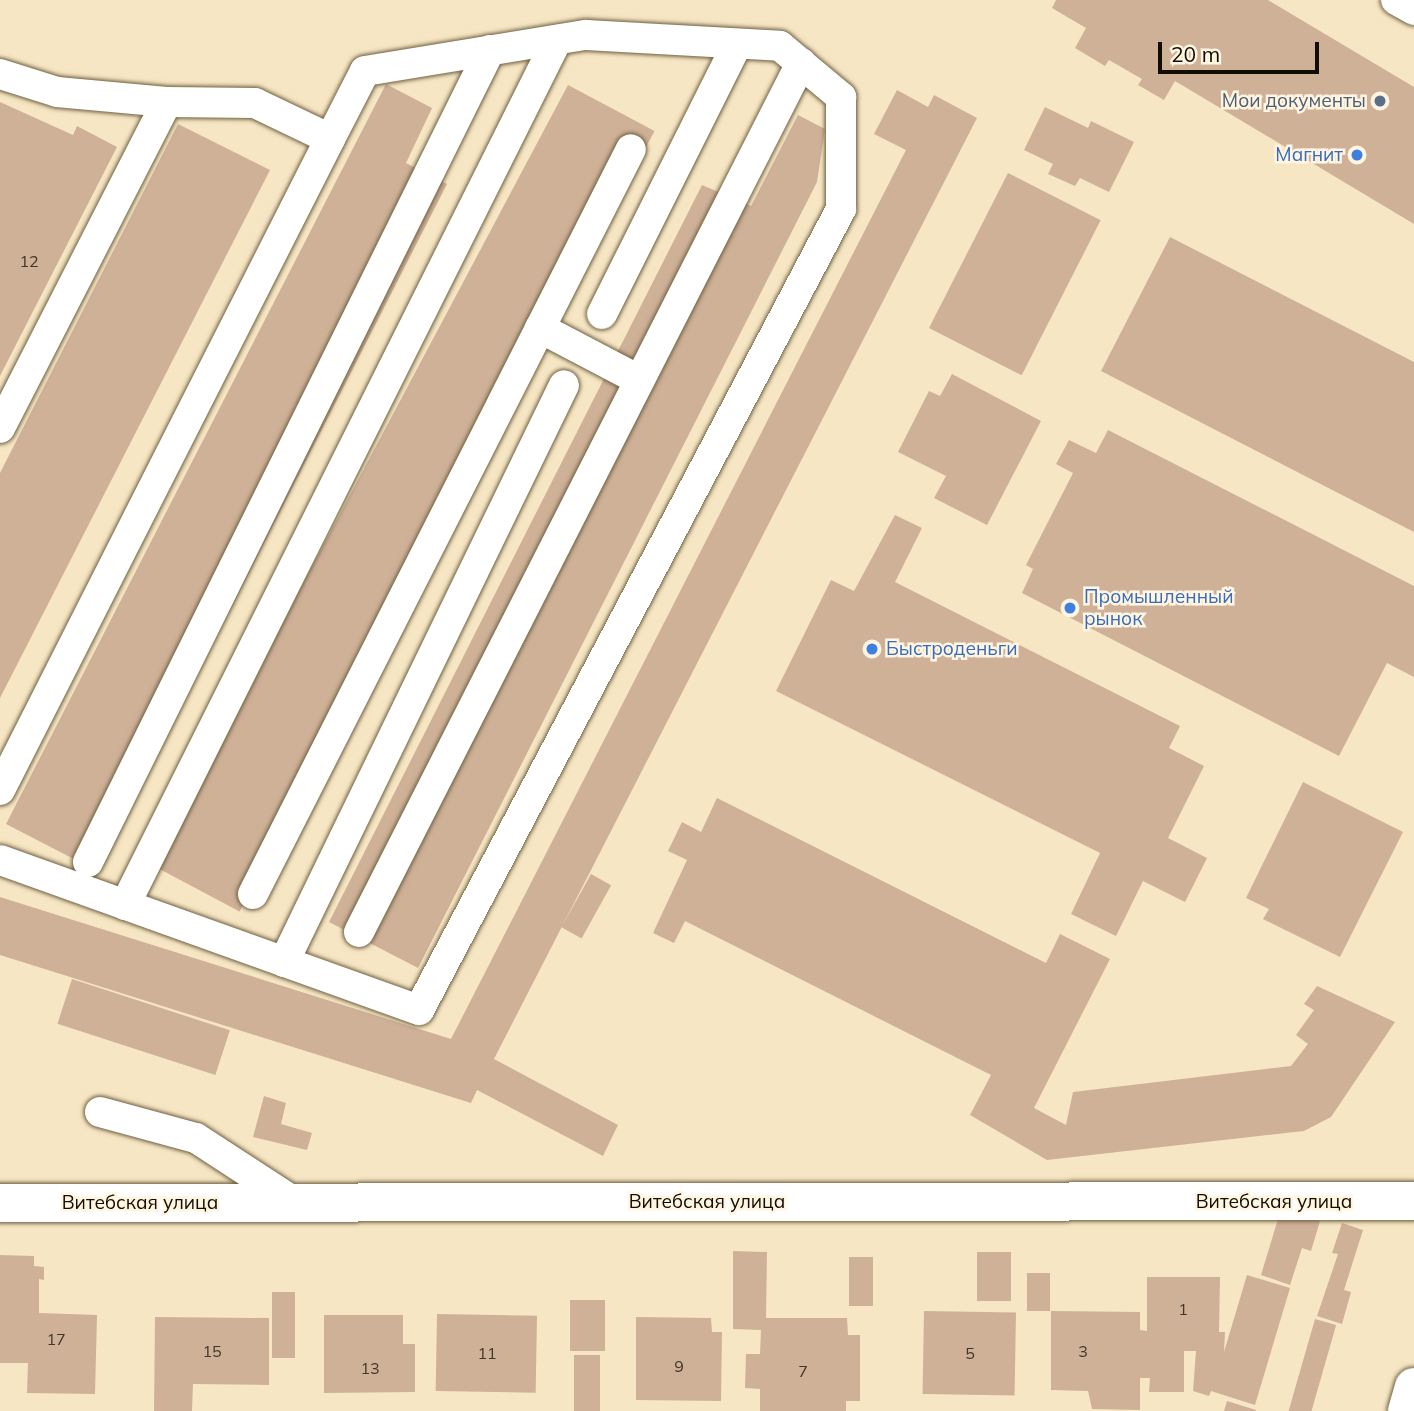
<!DOCTYPE html>
<meta charset="utf-8">
<style>
body{margin:0}
#map{position:relative;width:1414px;height:1411px;overflow:hidden;background:#f7e6c4;font-family:Mulish,sans-serif}
div>[style]{position:absolute}
.building>*{inset:0;background:#cfb198;transform-origin:0 0}
.roads{filter:drop-shadow(0 0 2px #6e6041) drop-shadow(0 0 2px #6e6041)}
.service>*{height:30px;margin:-15px;padding:0 15px;transform-origin:15px;border-radius:15px;background:#fff}
.minor>*{height:38px;margin:-19px;padding:0 19px;transform-origin:19px;border-radius:19px;background:#fff}
.tertiary>*{height:38px;margin:-19px;padding:0 19px;transform-origin:19px;border-radius:19px;background:#fff}
.dots>*{width:19px;height:19px;translate:-50% -50%;box-sizing:border-box;border:4px solid #fff5e0;border-radius:50%}
span{translate:-50% -50%;white-space:nowrap;text-align:center;line-height:1.15;-webkit-text-stroke:5px #fff5e0;paint-order:stroke}
.number-label{font-size:16px;color:#413628}
.number-label span{-webkit-text-stroke-width:0}
.service-label{font-size:19px;color:#4e5e75}
.right{translate:-100% -50%;text-align:right}
.shop-label{font-size:19px;color:#366cbe}
.left{translate:0 -50%;text-align:left}
.street-label{font-size:19px;color:#120d03}
.scale{position:absolute;left:1158px;top:42px;width:161px;height:32px;box-sizing:border-box;border:4px solid #120d03;border-top:0;padding-left:9px;font-size:21px;line-height:24px;white-space:nowrap;color:#120d03;-webkit-text-stroke:5px #fff5e0;paint-order:stroke}
</style>
<div id="map">
<div class="building">
<div style="clip-path:polygon(1056px 0,1268px 0,1414px 87px,1414px 224px,1175px 81px,1164px 100px,1138px 85px,1142px 79px,1109px 60px,1105px 66px,1075px 48px,1086px 28px,1052px 8px)"></div>
<div style="clip-path:polygon(386px 84px,432px 108px,406px 163px,447px 184px,97px 871px,6px 824px)"></div>
<div style="left:568px;top:85px;width:98px;height:884px;rotate:28deg"></div>
<div style="clip-path:polygon(897px 90px,928px 107px,934px 95px,977px 118px,494px 1059px,618px 1125px,603px 1156px,477px 1090px,471px 1103px,0 955px,0 897px,451px 1039px,906px 150px,874px 134px)"></div>
<div style="clip-path:polygon(0 102px,73px 135px,77px 126px,117px 147px,0 376px)"></div>
<div style="clip-path:polygon(1045px 107px,1088px 128px,1091px 121px,1134px 142px,1109px 192px,1080px 178px,1075px 186px,1048px 174px,1053px 164px,1024px 150px)"></div>
<div style="clip-path:polygon(798px 115px,825px 129px,817px 182px,418px 968px,329px 922px,702px 185px,751px 206px)"></div>
<div style="clip-path:polygon(178px 124px,270px 170px,0 698px,0 473px)"></div>
<div style="left:1008px;top:173px;width:104px;height:174px;rotate:27deg"></div>
<div style="clip-path:polygon(1170px 237px,1414px 362px,1414px 532px,1101px 371px)"></div>
<div style="clip-path:polygon(952px 374px,1041px 421px,987px 525px,934px 498px,946px 476px,898px 452px,929px 391px,940px 396px)"></div>
<div style="clip-path:polygon(1108px 430px,1414px 586px,1414px 677px,1387px 663px,1339px 756px,1022px 593px,1033px 569px,1026px 565px,1073px 473px,1056px 464px,1069px 440px,1096px 453px)"></div>
<div style="clip-path:polygon(895px 515px,922px 528px,895px 582px,1180px 726px,1169px 748px,1204px 766px,1168px 838px,1207px 858px,1185px 902px,1143px 881px,1116px 936px,1071px 914px,1100px 853px,776px 691px,831px 580px,854px 591px)"></div>
<div style="clip-path:polygon(1303px 782px,1403px 832px,1340px 957px,1263px 919px,1269px 909px,1246px 898px)"></div>
<div style="clip-path:polygon(717px 798px,1046px 963px,1060px 934px,1110px 959px,1034px 1108px,1066px 1125px,1073px 1092px,1291px 1066px,1308px 1044px,1296px 1035px,1314px 1010px,1304px 1004px,1317px 986px,1395px 1022px,1331px 1117px,1304px 1131px,1047px 1160px,970px 1115px,991px 1075px,685px 921px,674px 943px,653px 933px,687px 860px,668px 851px,682px 822px,701px 832px)"></div>
<div style="left:591px;top:874px;width:23px;height:61px;rotate:29deg"></div>
<div style="left:72px;top:979px;width:166px;height:47px;rotate:18deg"></div>
<div style="clip-path:polygon(264px 1096px,286px 1103px,281px 1124px,312px 1133px,307px 1150px,253px 1137px)"></div>
<div style="clip-path:polygon(1281px 1209px,1320px 1221px,1311px 1251px,1302px 1248px,1290px 1285px,1261px 1275px)"></div>
<div style="clip-path:polygon(1342px 1223px,1363px 1230px,1344px 1290px,1351px 1292px,1342px 1324px,1317px 1316px,1338px 1254px,1332px 1253px)"></div>
<div style="clip-path:polygon(733px 1251px,767px 1252px,766px 1318px,847px 1318px,848px 1335px,860px 1335px,860px 1401px,846px 1401px,846px 1411px,760px 1411px,760px 1389px,745px 1388px,746px 1354px,760px 1354px,761px 1330px,733px 1329px)"></div>
<div style="left:977px;top:1252px;width:34px;height:49px"></div>
<div style="clip-path:polygon(0 1255px,34px 1256px,34px 1266px,44px 1267px,44px 1280px,39px 1279px,39px 1313px,97px 1315px,95px 1394px,27px 1393px,28px 1363px,0 1363px)"></div>
<div style="left:849px;top:1257px;width:24px;height:49px"></div>
<div style="left:1027px;top:1273px;width:23px;height:38px"></div>
<div style="clip-path:polygon(1247px 1275px,1290px 1288px,1255px 1405px,1211px 1391px,1209px 1396px,1193px 1391px,1196px 1351px,1184px 1351px,1184px 1392px,1149px 1392px,1150px 1378px,1140px 1378px,1140px 1410px,1092px 1409px,1088px 1391px,1051px 1390px,1051px 1311px,1140px 1312px,1140px 1330px,1147px 1331px,1147px 1277px,1220px 1277px,1219px 1332px,1225px 1332px,1224px 1352px)"></div>
<div style="left:272px;top:1292px;width:23px;height:66px"></div>
<div style="left:570px;top:1300px;width:35px;height:51px"></div>
<div style="left:924px;top:1311px;width:92px;height:83px;rotate:1deg"></div>
<div style="left:437px;top:1314px;width:100px;height:77px;rotate:1deg"></div>
<div style="clip-path:polygon(324px 1315px,403px 1315px,403px 1344px,415px 1344px,415px 1392px,324px 1393px)"></div>
<div style="clip-path:polygon(155px 1317px,269px 1318px,269px 1385px,193px 1384px,192px 1411px,154px 1411px)"></div>
<div style="clip-path:polygon(636px 1317px,711px 1318px,712px 1332px,722px 1332px,721px 1401px,636px 1400px)"></div>
<div style="left:1315px;top:1319px;width:22px;height:96px;rotate:16deg"></div>
<div style="left:574px;top:1355px;width:26px;height:56px"></div>
<div style="clip-path:polygon(1227px 1401px,1256px 1410px,1256px 1411px,1224px 1411px)"></div>
</div>
<div class="roads">
<div class="service">
<div style="left:1396px;top:0;width:21px;rotate:29deg"></div>
<div style="left:0;top:74px;width:60px;rotate:17.5deg"></div>
<div style="left:57px;top:92px;width:110px;rotate:5.2deg"></div>
<div style="left:167px;top:102px;width:88px;rotate:0.7deg"></div>
<div style="left:255px;top:103px;width:83px;rotate:25.6deg"></div>
<div style="left:330px;top:139px;width:76px;rotate:-62.8deg"></div>
<div style="left:365px;top:71px;width:224px;rotate:-9.3deg"></div>
<div style="left:586px;top:35px;width:194px;rotate:3.2deg"></div>
<div style="left:780px;top:46px;width:80px;rotate:39.9deg"></div>
<div style="left:841px;top:97px;width:112px;rotate:90deg"></div>
<div style="left:841px;top:209px;width:905px;rotate:117.78deg"></div>
<div style="left:419px;top:1010px;width:445px;rotate:-160.3deg"></div>
<div style="left:602px;top:314px;width:302px;rotate:-63.4deg"></div>
<div style="left:540px;top:328px;width:112px;rotate:27.7deg"></div>
<div style="left:0;top:428px;width:366px;rotate:-62.9deg"></div>
<div style="left:0;top:790px;width:730px;rotate:-63.12deg"></div>
<div style="left:88px;top:862px;width:906px;rotate:-63.66deg"></div>
<div style="left:253px;top:894px;width:835px;rotate:-63.1deg"></div>
<div style="left:125px;top:905px;width:967px;rotate:-63.46deg"></div>
<div style="left:359px;top:932px;width:975px;rotate:-63.04deg"></div>
<div style="left:284px;top:962px;width:641px;rotate:-64.11deg"></div>
<div style="left:100px;top:1112px;width:99px;rotate:15.2deg"></div>
<div style="left:196px;top:1138px;width:117px;rotate:33.1deg"></div>
</div>
<div class="minor">
<div style="left:0;top:1203px;width:1414px;rotate:-0.08deg"></div>
</div>
<div class="tertiary">
<div style="left:1407px;top:1411px;width:25px;rotate:-74deg"></div>
</div>
</div>
<div class="dots">
<div style="left:1380px;top:101px;background:#5c6f8a"></div>
<div style="left:1357px;top:155px;background:#3f7fe0"></div>
<div style="left:1070px;top:608px;background:#3f7fe0"></div>
<div style="left:872px;top:649px;background:#3f7fe0"></div>
</div>
<div class="number-label">
<span style="left:29px;top:261px">12</span>
<span style="left:1183px;top:1309px">1</span>
<span style="left:56px;top:1339px">17</span>
<span style="left:212px;top:1351px">15</span>
<span style="left:1083px;top:1351px">3</span>
<span style="left:487px;top:1353px">11</span>
<span style="left:970px;top:1353px">5</span>
<span style="left:679px;top:1366px">9</span>
<span style="left:370px;top:1368px">13</span>
<span style="left:803px;top:1371px">7</span>
</div>
<div class="service-label">
<span class="right" style="left:1366px;top:101px">Мои документы</span>
</div>
<div class="shop-label">
<span class="right" style="left:1343px;top:155px">Магнит</span>
<span class="left" style="left:1084px;top:608px">Промышленный<br>рынок</span>
<span class="left" style="left:886px;top:649px">Быстроденьги</span>
</div>
<div class="street-label">
<span style="left:707px;top:1202px">Витебская улица</span>
<span style="left:1274px;top:1202px">Витебская улица</span>
<span style="left:140px;top:1203px">Витебская улица</span>
</div>
<div class="scale">20 m</div>
</div>
